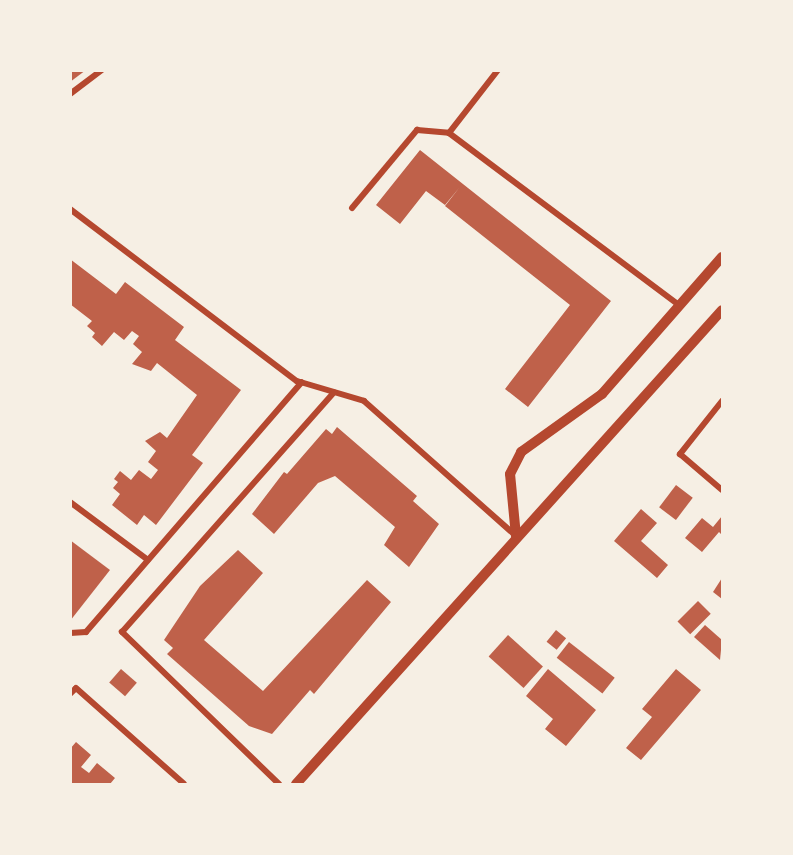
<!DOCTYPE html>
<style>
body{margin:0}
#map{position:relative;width:793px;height:855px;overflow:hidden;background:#f6efe4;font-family:"Public Sans",sans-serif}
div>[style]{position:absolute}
.building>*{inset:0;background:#bf614a;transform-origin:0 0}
.minor>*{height:6px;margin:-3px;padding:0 3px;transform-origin:3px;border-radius:3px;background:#b5482f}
.tertiary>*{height:10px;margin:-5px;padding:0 5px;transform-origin:5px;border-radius:5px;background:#b5482f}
span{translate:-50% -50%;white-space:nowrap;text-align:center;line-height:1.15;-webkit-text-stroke:4.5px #f6efe4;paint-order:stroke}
.frame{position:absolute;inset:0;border:72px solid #f6efe4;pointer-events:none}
</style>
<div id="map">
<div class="building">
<div style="clip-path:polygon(70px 70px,86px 70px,70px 82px)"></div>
<div style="clip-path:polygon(420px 150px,611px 301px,528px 407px,505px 389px,570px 305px,445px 206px,459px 188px,445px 205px,426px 191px,400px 224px,376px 205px)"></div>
<div style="clip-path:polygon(70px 259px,116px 294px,125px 282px,184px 327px,175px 340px,241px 390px,192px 455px,203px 463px,156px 525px,144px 515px,137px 525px,112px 505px,120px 494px,113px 488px,118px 482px,114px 479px,120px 471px,131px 480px,139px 470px,151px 479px,158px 470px,148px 462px,156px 451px,145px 441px,160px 432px,167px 438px,197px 395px,157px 363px,151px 371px,132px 364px,142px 352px,133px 344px,139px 336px,132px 331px,124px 340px,114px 332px,102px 346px,92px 337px,95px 333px,87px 326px,92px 321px,70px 304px)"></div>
<div style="clip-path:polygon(337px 427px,417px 496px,413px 501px,439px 524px,409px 567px,384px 545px,395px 527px,335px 476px,318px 483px,274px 534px,252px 514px,284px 472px,287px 474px,326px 429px,332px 434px)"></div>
<div style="left:676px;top:485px;width:21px;height:28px;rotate:37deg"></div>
<div style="clip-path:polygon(641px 509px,657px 523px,641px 541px,668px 565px,657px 578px,614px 541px)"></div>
<div style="clip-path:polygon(722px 516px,722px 535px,719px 532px,702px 552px,685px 538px,702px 518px,713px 527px)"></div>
<div style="clip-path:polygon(70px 540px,110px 570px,70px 621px)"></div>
<div style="clip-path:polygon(238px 550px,263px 573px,204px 640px,263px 691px,367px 580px,391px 602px,314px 694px,310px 690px,272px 734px,249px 726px,167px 654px,173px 648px,164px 640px,200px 586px)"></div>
<div style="clip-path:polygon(722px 578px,722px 599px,713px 592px)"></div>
<div style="left:698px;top:601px;width:18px;height:29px;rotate:45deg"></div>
<div style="clip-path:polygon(705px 625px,722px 640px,720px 660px,694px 637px)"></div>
<div style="left:556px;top:630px;width:13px;height:15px;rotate:39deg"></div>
<div style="left:508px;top:635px;width:47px;height:29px;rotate:42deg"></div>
<div style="left:569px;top:642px;width:58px;height:20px;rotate:38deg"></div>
<div style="left:121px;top:669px;width:21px;height:18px;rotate:41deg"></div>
<div style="clip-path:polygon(548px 669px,596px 710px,566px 746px,545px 729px,553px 719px,526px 696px)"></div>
<div style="clip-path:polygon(676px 669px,701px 690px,641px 760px,626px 748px,652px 717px,642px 709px)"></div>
<div style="clip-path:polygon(76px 742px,91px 755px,81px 767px,89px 773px,97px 763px,115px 778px,110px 784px,70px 784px,70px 749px)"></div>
</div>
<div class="minor">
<div style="left:498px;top:70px;width:80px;rotate:127.9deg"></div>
<div style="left:449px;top:133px;width:289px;rotate:36.8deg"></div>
<div style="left:70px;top:94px;width:40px;rotate:-37deg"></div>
<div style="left:352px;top:208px;width:102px;rotate:-50.2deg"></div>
<div style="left:417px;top:130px;width:32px;rotate:5deg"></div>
<div style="left:70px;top:209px;width:285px;rotate:37.2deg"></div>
<div style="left:297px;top:381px;width:70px;rotate:16.6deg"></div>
<div style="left:364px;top:401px;width:202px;rotate:41.6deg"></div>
<div style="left:722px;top:401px;width:68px;rotate:128.4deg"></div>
<div style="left:680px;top:454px;width:55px;rotate:40.6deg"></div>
<div style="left:70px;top:502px;width:97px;rotate:36.6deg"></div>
<div style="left:70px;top:633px;width:16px;rotate:-4deg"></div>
<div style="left:86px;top:632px;width:330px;rotate:-49.2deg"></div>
<div style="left:70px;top:694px;width:8px;rotate:-45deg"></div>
<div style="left:76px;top:688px;width:144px;rotate:41.6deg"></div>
<div style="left:279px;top:784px;width:219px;rotate:-135.9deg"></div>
<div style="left:122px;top:632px;width:320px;rotate:-48.5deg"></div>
</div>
<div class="tertiary">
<div style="left:516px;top:536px;width:62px;rotate:-95.5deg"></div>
<div style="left:510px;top:474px;width:25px;rotate:-63deg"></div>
<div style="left:521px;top:452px;width:100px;rotate:-35.6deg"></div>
<div style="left:602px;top:394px;width:182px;rotate:-48.8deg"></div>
<div style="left:296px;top:784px;width:637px;rotate:-48.05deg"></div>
</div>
<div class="frame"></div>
</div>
